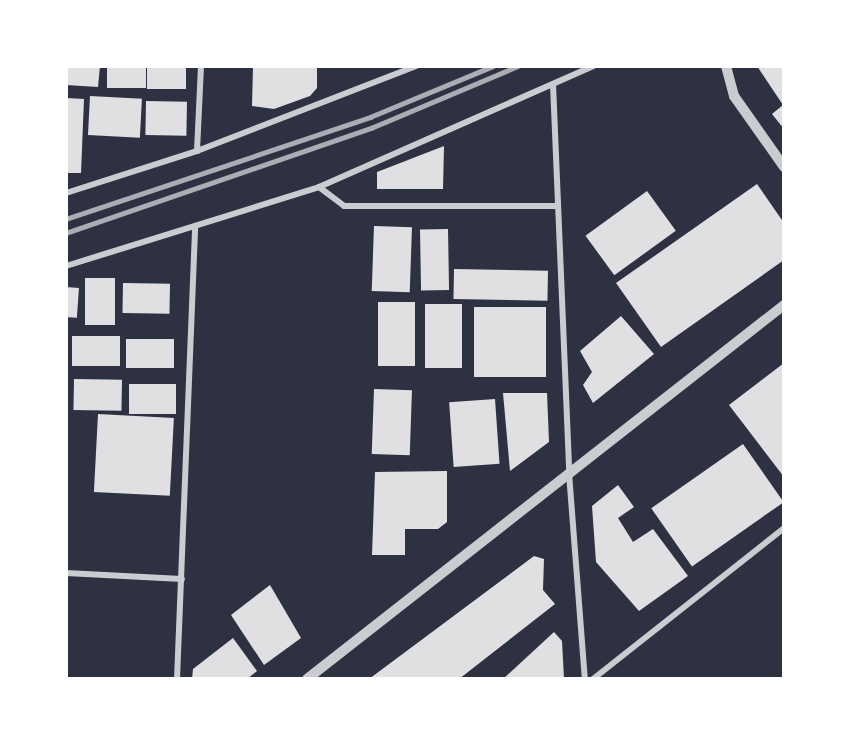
<!DOCTYPE html>
<style>
body{margin:0}
#map{position:relative;width:850px;height:745px;overflow:hidden;background:#2d3142;font-family:Figtree,sans-serif}
div>[style]{position:absolute}
.building>*{inset:0;background:#e0e0e3;transform-origin:0 0}
.minor>*{height:6px;margin:-3px;padding:0 3px;transform-origin:3px;border-radius:3px;background:#caccd0}
.tertiary>*{height:10px;margin:-5px;padding:0 5px;transform-origin:5px;border-radius:5px;background:#caccd0}
.rail>*{height:4.5px;margin:-2.25px;padding:0 2.25px;transform-origin:2.25px;border-radius:2.25px;background:#abadb3}
span{translate:-50% -50%;white-space:nowrap;text-align:center;line-height:1.15;-webkit-text-stroke:6px #fff;paint-order:stroke}
.frame{position:absolute;inset:0;border:68px solid #fff;pointer-events:none}
</style>
<div id="map">
<div class="building">
<div style="clip-path:polygon(66px 66px,100px 66px,98px 87px,66px 85px)"></div>
<div style="left:107px;top:66px;width:39px;height:22px"></div>
<div style="left:147px;top:66px;width:39px;height:23px"></div>
<div style="clip-path:polygon(253px 66px,317px 66px,317px 88px,310px 96px,274px 109px,252px 106px)"></div>
<div style="clip-path:polygon(757px 66px,784px 66px,784px 129px,772px 114px,783px 105px)"></div>
<div style="left:90px;top:96px;width:52px;height:39px;rotate:3deg"></div>
<div style="clip-path:polygon(66px 98px,84px 99px,81px 173px,66px 173px)"></div>
<div style="left:146px;top:101px;width:41px;height:34px;rotate:1deg"></div>
<div style="clip-path:polygon(444px 146px,443px 189px,377px 189px,377px 172px)"></div>
<div style="clip-path:polygon(757px 184px,784px 223px,784px 260px,661px 347px,616px 283px)"></div>
<div style="left:647px;top:191px;width:49px;height:76px;rotate:54deg"></div>
<div style="left:374px;top:226px;width:38px;height:65px;rotate:2deg"></div>
<div style="left:448px;top:229px;width:61px;height:28px;rotate:89deg"></div>
<div style="left:454px;top:269px;width:94px;height:30px;rotate:1deg"></div>
<div style="left:85px;top:278px;width:30px;height:47px"></div>
<div style="left:123px;top:283px;width:47px;height:30px;rotate:1deg"></div>
<div style="left:66px;top:287px;width:13px;height:30px;rotate:4deg"></div>
<div style="left:378px;top:302px;width:37px;height:64px"></div>
<div style="left:425px;top:304px;width:37px;height:64px"></div>
<div style="left:474px;top:307px;width:72px;height:70px"></div>
<div style="clip-path:polygon(621px 316px,654px 354px,593px 403px,583px 385px,592px 372px,580px 351px)"></div>
<div style="left:72px;top:336px;width:48px;height:30px"></div>
<div style="left:126px;top:339px;width:48px;height:29px"></div>
<div style="clip-path:polygon(784px 363px,784px 477px,729px 405px)"></div>
<div style="left:74px;top:379px;width:48px;height:31px;rotate:1deg"></div>
<div style="left:129px;top:384px;width:47px;height:30px"></div>
<div style="left:374px;top:389px;width:38px;height:65px;rotate:2deg"></div>
<div style="clip-path:polygon(503px 393px,547px 393px,549px 442px,510px 471px)"></div>
<div style="left:495px;top:399px;width:65px;height:46px;rotate:86deg"></div>
<div style="left:98px;top:414px;width:76px;height:78px;rotate:3deg"></div>
<div style="left:743px;top:444px;width:71px;height:112px;rotate:55deg"></div>
<div style="clip-path:polygon(447px 471px,447px 522px,438px 529px,405px 529px,405px 555px,372px 555px,375px 472px)"></div>
<div style="clip-path:polygon(618px 485px,634px 507px,618px 518px,633px 542px,653px 529px,688px 576px,639px 611px,596px 562px,592px 506px)"></div>
<div style="clip-path:polygon(534px 556px,544px 559px,543px 590px,555px 604px,459px 679px,369px 679px)"></div>
<div style="clip-path:polygon(270px 585px,301px 638px,264px 665px,231px 615px)"></div>
<div style="clip-path:polygon(554px 632px,562px 641px,564px 679px,503px 679px)"></div>
<div style="clip-path:polygon(233px 638px,257px 671px,247px 679px,192px 679px,193px 669px)"></div>
</div>
<div class="minor">
<div style="left:553px;top:84px;width:389px;rotate:87.6deg"></div>
<div style="left:569px;top:473px;width:207px;rotate:85.6deg"></div>
<div style="left:197px;top:151px;width:85px;rotate:-87.3deg"></div>
<div style="left:319px;top:187px;width:31px;rotate:37deg"></div>
<div style="left:344px;top:206px;width:214px"></div>
<div style="left:66px;top:193px;width:138px;rotate:-17.8deg"></div>
<div style="left:197px;top:151px;width:235px;rotate:-21.2deg"></div>
<div style="left:66px;top:266px;width:265px;rotate:-17.3deg"></div>
<div style="left:319px;top:187px;width:300px;rotate:-23.8deg"></div>
<div style="left:66px;top:573px;width:116px;rotate:3deg"></div>
<div style="left:177px;top:679px;width:453px;rotate:-87.7deg"></div>
<div style="left:593px;top:679px;width:243px;rotate:-38.3deg"></div>
</div>
<div class="tertiary">
<div style="left:726px;top:66px;width:31px;rotate:75deg"></div>
<div style="left:734px;top:96px;width:87px;rotate:54.8deg"></div>
<div style="left:307px;top:679px;width:606px;rotate:-38.1deg"></div>
</div>
<div class="rail">
<div style="left:66px;top:219px;width:321px;rotate:-18.5deg"></div>
<div style="left:370px;top:117px;width:133px;rotate:-22.5deg"></div>
<div style="left:66px;top:233px;width:323px;rotate:-19deg"></div>
<div style="left:371px;top:128px;width:160px;rotate:-22.9deg"></div>
</div>
<div class="frame"></div>
</div>
